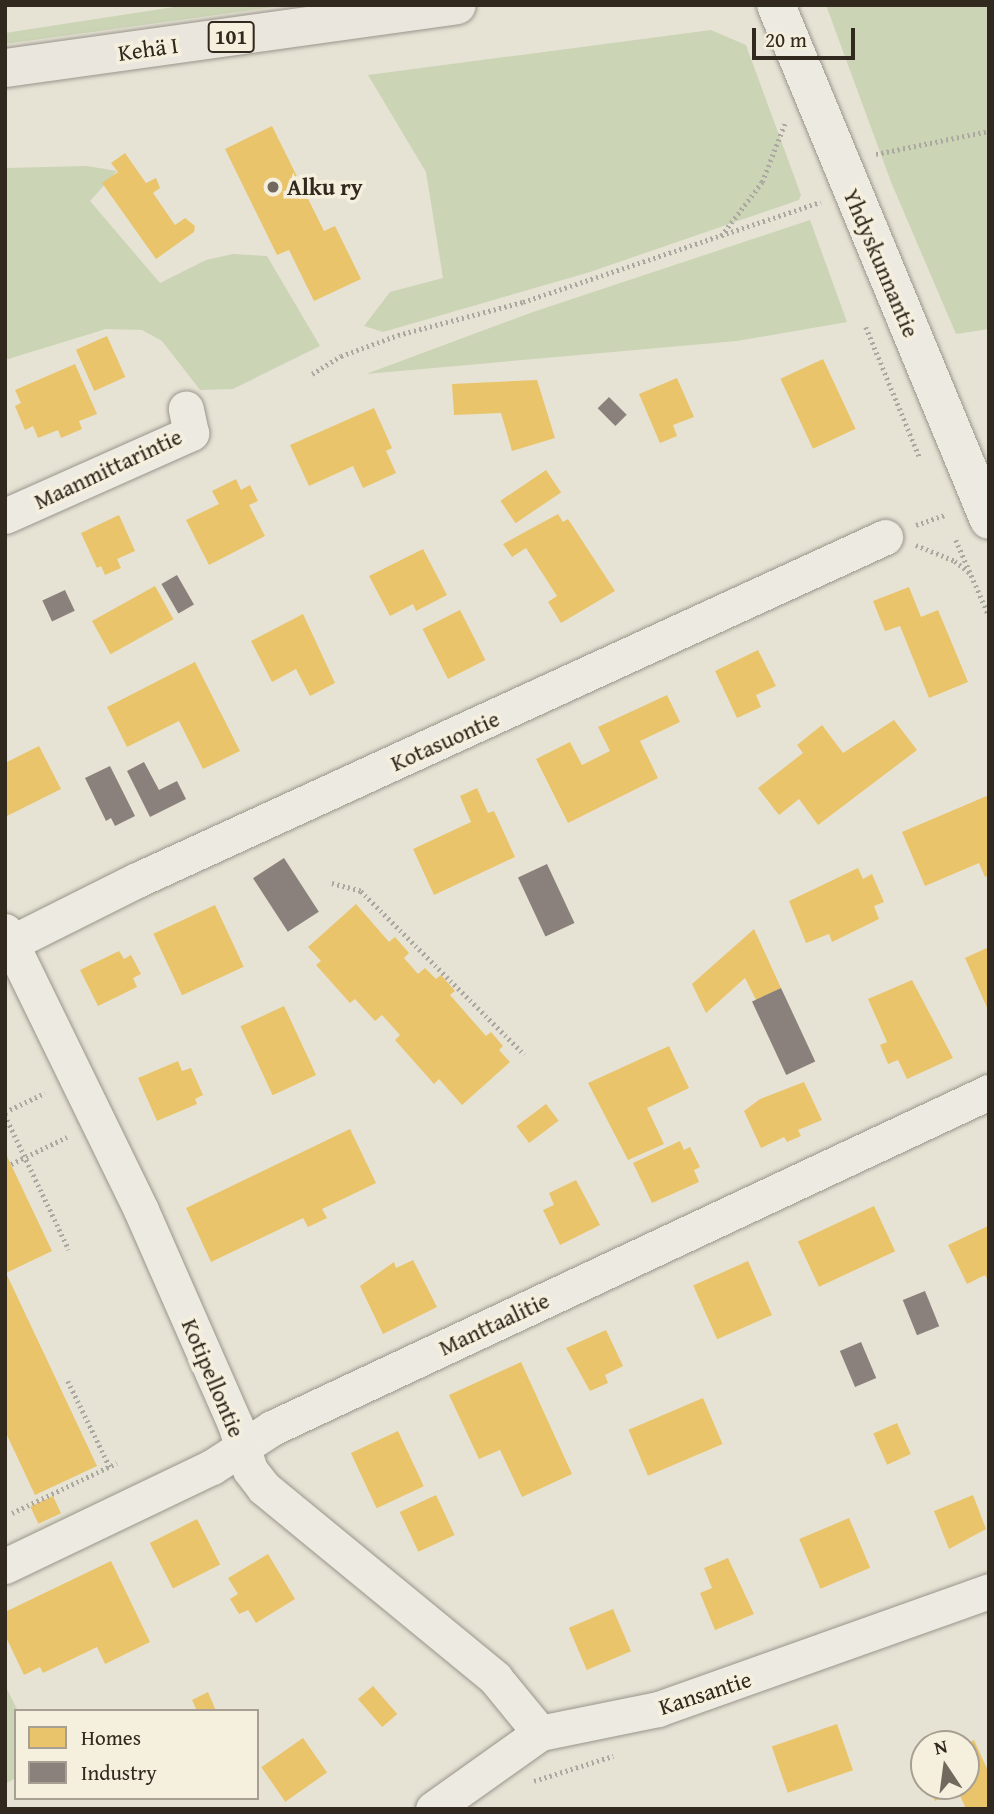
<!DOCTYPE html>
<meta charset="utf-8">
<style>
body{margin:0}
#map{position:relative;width:994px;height:1814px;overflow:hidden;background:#e7e3d4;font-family:"Gentium Book Plus",serif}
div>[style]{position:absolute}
.green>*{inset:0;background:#cbd4b5}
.homes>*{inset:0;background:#e9c46a;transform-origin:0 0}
.industry>*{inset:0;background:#8a817c;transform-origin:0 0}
.path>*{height:4.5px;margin-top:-2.25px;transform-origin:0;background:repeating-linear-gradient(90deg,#aba8a1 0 2px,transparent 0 5.5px)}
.roads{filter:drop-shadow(0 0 2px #99958c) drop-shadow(0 0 2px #99958c)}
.street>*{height:35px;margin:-17.5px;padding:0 17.5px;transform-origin:17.5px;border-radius:17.5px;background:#edeae2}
.secondary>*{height:38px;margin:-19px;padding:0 19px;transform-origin:19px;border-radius:19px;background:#edeae2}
.highway>*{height:38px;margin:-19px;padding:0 19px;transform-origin:19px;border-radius:19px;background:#eae6de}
.dots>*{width:19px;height:19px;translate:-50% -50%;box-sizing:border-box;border:4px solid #f5efde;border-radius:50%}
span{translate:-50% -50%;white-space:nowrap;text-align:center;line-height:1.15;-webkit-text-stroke:7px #f5efde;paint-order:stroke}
.shield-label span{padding:2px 5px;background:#f5efde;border:2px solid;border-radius:5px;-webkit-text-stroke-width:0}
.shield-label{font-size:21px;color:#31281e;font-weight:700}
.street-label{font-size:23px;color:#31281e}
.poi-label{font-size:23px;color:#31281e;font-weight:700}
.left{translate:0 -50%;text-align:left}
.frame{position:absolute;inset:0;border:7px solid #31281e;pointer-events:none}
.legend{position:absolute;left:14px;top:1709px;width:245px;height:91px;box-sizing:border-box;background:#f5efde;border:2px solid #a79f91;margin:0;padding:9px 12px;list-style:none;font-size:21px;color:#31281e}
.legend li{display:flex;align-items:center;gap:14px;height:35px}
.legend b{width:35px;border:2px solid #a79f91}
.north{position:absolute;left:910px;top:1730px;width:70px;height:70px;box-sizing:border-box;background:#f5efde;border:2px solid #a79f91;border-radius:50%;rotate:347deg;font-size:19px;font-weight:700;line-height:28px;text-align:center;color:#31281e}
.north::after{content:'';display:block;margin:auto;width:24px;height:32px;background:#71695e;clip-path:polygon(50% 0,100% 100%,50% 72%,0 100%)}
.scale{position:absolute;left:752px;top:28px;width:103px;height:32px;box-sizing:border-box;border:4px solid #31281e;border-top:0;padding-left:9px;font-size:21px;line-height:24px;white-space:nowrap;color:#31281e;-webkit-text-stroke:5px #f5efde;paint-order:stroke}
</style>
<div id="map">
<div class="green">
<div style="clip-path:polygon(187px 5px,288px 5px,5px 44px,5px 33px)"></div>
<div style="clip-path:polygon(826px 5px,989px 5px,989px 329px,956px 334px,891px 182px)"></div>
<div style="clip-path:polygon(711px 30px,746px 45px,801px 195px,799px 200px,590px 272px,383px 332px,364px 326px,390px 292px,443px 278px,426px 172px,368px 75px)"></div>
<div style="clip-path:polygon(87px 166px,117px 171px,90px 201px,160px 283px,206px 260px,233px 254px,267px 256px,320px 346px,233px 389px,200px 390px,162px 341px,142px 330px,106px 329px,5px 360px,5px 168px)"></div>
<div style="clip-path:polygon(810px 220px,847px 322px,737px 341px,366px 374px,533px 312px)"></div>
<div style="clip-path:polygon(5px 1685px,18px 1711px,16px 1778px,5px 1784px)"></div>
</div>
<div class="homes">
<div style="clip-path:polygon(272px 126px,324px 231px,335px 226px,361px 279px,314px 301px,289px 250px,277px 255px,225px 149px)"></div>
<div style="clip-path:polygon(125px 153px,146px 183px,156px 178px,160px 188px,153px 193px,175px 225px,185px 218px,195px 226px,194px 232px,156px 259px,102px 183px,118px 172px,111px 163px)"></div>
<div style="left:107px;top:336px;width:45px;height:34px;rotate:66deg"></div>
<div style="left:823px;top:359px;width:77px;height:47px;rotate:65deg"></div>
<div style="clip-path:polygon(75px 364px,97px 414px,79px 421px,82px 429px,61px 438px,58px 430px,38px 438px,33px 426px,25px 430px,15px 406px,21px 403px,15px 390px)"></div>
<div style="clip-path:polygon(677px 378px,694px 417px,673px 425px,677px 436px,660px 443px,639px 394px)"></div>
<div style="clip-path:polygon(537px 380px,555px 438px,512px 451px,501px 413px,454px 415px,452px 384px)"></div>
<div style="clip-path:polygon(374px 408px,392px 448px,386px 451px,396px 473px,363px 488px,353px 466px,309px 486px,290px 445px)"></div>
<div style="left:546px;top:470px;width:27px;height:55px;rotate:56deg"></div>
<div style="clip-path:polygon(236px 479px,241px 490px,250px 485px,258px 501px,249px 505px,265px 536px,209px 565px,186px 520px,219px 504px,212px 491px)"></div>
<div style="clip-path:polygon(558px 514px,563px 522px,568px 519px,615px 591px,561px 623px,548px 602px,557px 596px,526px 548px,512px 557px,503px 544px)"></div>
<div style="clip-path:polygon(119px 515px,135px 551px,117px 559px,121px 568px,105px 575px,101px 566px,97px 568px,81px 533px)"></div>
<div style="clip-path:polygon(423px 549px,447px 595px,416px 611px,413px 604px,390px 616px,369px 576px)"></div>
<div style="left:155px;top:586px;width:38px;height:72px;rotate:61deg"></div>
<div style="clip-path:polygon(909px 587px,921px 617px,938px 610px,968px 682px,929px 698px,900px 626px,885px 631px,873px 601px)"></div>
<div style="left:460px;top:610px;width:56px;height:42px;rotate:63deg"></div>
<div style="clip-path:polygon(303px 614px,335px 683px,310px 696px,296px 669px,272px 682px,251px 641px)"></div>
<div style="clip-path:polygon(758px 650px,776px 686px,756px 695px,761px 707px,737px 718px,715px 671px)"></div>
<div style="clip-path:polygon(195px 662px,240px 751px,203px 769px,179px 721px,127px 747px,107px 707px)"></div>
<div style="clip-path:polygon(667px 695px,680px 722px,640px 741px,658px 778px,568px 823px,536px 759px,570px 742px,582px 765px,610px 751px,598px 727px)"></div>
<div style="clip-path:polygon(894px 720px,917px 750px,818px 825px,799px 799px,779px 815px,758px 788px,803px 753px,797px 745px,822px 725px,843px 753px)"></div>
<div style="clip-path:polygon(39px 746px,61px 789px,5px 817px,5px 763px)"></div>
<div style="clip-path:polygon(477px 788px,488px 813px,494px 811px,515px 857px,434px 895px,413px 849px,471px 822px,460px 796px)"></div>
<div style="clip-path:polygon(989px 795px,989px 875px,985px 877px,979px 863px,925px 886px,902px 832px)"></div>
<div style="clip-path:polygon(858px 868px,863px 879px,872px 874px,884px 902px,874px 906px,879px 919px,832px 942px,829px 934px,806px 943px,789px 901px)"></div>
<div style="clip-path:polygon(356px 904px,389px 942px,395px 937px,409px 953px,404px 958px,418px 974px,425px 968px,436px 979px,441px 975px,455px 991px,450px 995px,486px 1036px,491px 1032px,503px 1046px,499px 1050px,510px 1062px,462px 1105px,439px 1079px,434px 1084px,395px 1040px,400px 1035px,382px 1015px,375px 1021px,355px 999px,350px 1003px,316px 965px,321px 961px,308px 947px)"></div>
<div style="left:215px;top:905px;width:68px;height:68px;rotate:65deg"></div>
<div style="clip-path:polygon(754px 929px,781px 988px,756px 1000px,745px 978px,706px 1013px,692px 984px)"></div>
<div style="clip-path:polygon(989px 947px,989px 1012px,965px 958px)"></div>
<div style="clip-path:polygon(119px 951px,124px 959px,131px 955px,141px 974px,133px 978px,137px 987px,98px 1006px,80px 970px)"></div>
<div style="clip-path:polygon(912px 980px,953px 1058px,907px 1079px,898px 1060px,888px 1064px,880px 1045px,887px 1042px,868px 999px)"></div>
<div style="left:284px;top:1006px;width:76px;height:48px;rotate:65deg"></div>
<div style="clip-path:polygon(669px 1046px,689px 1088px,647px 1108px,664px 1144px,628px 1160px,588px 1083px)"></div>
<div style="clip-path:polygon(178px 1061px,182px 1071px,191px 1068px,203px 1095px,195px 1099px,197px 1104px,157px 1121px,138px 1078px)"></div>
<div style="clip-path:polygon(804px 1082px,822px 1120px,798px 1130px,801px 1136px,787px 1142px,784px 1137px,761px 1148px,744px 1111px,760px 1099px)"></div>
<div style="left:546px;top:1104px;width:21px;height:37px;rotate:53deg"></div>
<div style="clip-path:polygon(350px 1129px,376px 1183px,322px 1209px,327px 1218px,308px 1227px,303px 1218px,211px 1262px,186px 1208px)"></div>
<div style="clip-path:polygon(680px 1141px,684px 1150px,690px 1147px,700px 1167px,694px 1170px,699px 1182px,652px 1203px,633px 1163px)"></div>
<div style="clip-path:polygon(5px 1152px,52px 1251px,6px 1273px,97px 1466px,35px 1495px,5px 1431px)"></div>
<div style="clip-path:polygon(576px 1180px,600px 1225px,560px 1245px,543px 1210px,554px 1205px,549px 1193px)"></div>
<div style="left:874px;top:1206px;width:50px;height:84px;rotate:65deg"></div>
<div style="clip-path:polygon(988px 1226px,989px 1282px,985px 1275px,967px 1284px,948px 1245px)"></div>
<div style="clip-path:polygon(413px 1260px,437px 1307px,383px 1334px,360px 1286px,394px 1262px,396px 1268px)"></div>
<div style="left:748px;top:1261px;width:59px;height:60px;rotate:66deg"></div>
<div style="clip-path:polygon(606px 1330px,623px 1366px,605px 1375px,608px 1383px,590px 1391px,566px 1348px)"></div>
<div style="clip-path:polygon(521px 1362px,572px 1474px,522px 1497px,500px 1450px,479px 1459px,449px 1395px)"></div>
<div style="left:703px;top:1398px;width:50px;height:81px;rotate:67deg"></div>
<div style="left:897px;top:1423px;width:34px;height:26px;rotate:66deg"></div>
<div style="left:398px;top:1431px;width:61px;height:52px;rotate:65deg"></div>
<div style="left:436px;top:1495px;width:44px;height:40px;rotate:65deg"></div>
<div style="clip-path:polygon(973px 1495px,986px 1529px,949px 1549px,934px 1511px)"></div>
<div style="left:53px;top:1496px;width:19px;height:25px;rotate:65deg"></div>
<div style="left:849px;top:1518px;width:54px;height:54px;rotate:67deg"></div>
<div style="left:197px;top:1519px;width:51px;height:53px;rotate:63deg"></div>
<div style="clip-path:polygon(268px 1554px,295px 1599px,256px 1623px,248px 1610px,239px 1614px,230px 1599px,238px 1594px,228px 1578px)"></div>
<div style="clip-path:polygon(728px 1558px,754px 1614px,715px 1630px,700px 1593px,712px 1588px,704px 1568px)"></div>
<div style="clip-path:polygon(111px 1561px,150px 1642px,105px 1664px,97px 1647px,43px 1673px,40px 1667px,24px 1675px,5px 1635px,5px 1612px)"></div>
<div style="left:613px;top:1609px;width:46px;height:48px;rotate:67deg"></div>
<div style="left:373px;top:1686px;width:37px;height:20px;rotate:49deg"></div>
<div style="clip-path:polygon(208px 1692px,216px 1711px,197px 1711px,192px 1700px)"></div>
<div style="left:837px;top:1724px;width:49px;height:69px;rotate:71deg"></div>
<div style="left:303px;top:1738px;width:42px;height:51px;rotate:55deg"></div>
<div style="clip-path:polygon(974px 1740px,989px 1773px,989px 1809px,966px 1809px,958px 1791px,935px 1801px,929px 1786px,966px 1786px,966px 1744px)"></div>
</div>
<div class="industry">
<div style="left:609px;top:397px;width:25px;height:16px;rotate:45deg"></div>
<div style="left:177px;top:575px;width:34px;height:18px;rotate:60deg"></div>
<div style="left:65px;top:590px;width:23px;height:25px;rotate:65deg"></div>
<div style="clip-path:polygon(144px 762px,159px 790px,177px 781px,186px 799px,150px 817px,127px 771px)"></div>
<div style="clip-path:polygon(110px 766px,135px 816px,115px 826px,111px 818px,106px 821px,85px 778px)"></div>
<div style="left:284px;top:858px;width:64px;height:37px;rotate:57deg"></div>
<div style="left:547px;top:864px;width:65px;height:32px;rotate:65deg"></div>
<div style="left:781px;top:988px;width:81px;height:32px;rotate:65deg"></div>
<div style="left:925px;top:1291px;width:38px;height:24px;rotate:68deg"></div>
<div style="left:861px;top:1342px;width:39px;height:23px;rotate:67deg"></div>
</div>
<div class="path">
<div style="left:876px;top:154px;width:115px;rotate:-11.5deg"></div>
<div style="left:721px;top:236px;width:68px;rotate:-52.8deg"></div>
<div style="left:762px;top:182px;width:63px;rotate:-68.7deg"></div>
<div style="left:866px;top:327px;width:142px;rotate:67.6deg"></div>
<div style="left:312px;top:374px;width:34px;rotate:-32deg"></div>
<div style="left:341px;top:356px;width:61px;rotate:-20.2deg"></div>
<div style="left:398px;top:335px;width:129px;rotate:-14.8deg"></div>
<div style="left:523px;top:302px;width:314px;rotate:-18.6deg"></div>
<div style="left:916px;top:525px;width:31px;rotate:-19deg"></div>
<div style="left:956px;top:540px;width:83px;rotate:66.5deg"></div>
<div style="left:916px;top:545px;width:42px;rotate:22.3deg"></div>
<div style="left:955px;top:561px;width:19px;rotate:39deg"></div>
<div style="left:332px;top:883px;width:30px;rotate:15deg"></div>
<div style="left:361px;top:891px;width:231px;rotate:45deg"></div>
<div style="left:5px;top:1112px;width:44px;rotate:-25.4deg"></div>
<div style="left:5px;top:1115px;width:149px;rotate:64.6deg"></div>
<div style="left:11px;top:1164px;width:62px;rotate:-25.7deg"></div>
<div style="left:68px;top:1381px;width:96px;rotate:64deg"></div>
<div style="left:12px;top:1513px;width:116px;rotate:-25.5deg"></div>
<div style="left:534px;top:1781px;width:83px;rotate:-17.6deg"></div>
</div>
<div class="roads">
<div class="street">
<div style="left:5px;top:516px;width:204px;rotate:-24deg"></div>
<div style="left:191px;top:433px;width:25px;rotate:-102deg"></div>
<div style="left:5px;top:931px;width:310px;rotate:64deg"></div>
<div style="left:141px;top:1210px;width:234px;rotate:66.3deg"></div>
<div style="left:235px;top:1424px;width:48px;rotate:71.9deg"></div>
<div style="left:250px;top:1470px;width:23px;rotate:52deg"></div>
<div style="left:264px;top:1488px;width:299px;rotate:39.4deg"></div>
<div style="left:495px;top:1678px;width:71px;rotate:50.7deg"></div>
<div style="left:5px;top:946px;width:148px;rotate:-26.6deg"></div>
<div style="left:137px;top:880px;width:823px;rotate:-24.63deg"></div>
<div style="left:5px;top:1566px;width:229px;rotate:-25.6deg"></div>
<div style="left:212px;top:1467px;width:72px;rotate:-33deg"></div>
<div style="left:272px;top:1428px;width:792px;rotate:-25.11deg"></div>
<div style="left:433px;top:1809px;width:131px;rotate:-35.4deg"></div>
<div style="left:540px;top:1733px;width:120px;rotate:-11.5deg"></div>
<div style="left:658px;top:1709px;width:351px;rotate:-19.6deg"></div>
</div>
<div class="secondary">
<div style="left:776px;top:5px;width:557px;rotate:67.53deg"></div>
</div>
<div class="highway">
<div style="left:5px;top:68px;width:456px;rotate:-7.9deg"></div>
</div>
</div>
<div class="dots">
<div style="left:273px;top:187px;background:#71695e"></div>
</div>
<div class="shield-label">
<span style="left:231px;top:37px">101</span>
</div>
<div class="street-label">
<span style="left:148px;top:49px;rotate:-8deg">Kehä I</span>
<span style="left:881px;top:263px;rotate:67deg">Yhdyskunnantie</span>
<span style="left:108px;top:469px;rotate:-25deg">Maanmittarintie</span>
<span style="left:445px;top:741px;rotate:-24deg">Kotasuontie</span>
<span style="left:494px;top:1324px;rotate:-25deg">Manttaalitie</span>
<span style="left:213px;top:1378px;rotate:67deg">Kotipellontie</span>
<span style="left:705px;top:1693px;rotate:-18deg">Kansantie</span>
</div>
<div class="poi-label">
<span class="left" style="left:287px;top:187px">Alku ry</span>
</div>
<div class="frame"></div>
<ul class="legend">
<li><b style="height:19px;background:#e9c46a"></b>Homes</li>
<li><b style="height:19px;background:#8a817c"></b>Industry</li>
</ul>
<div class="north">N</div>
<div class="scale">20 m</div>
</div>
